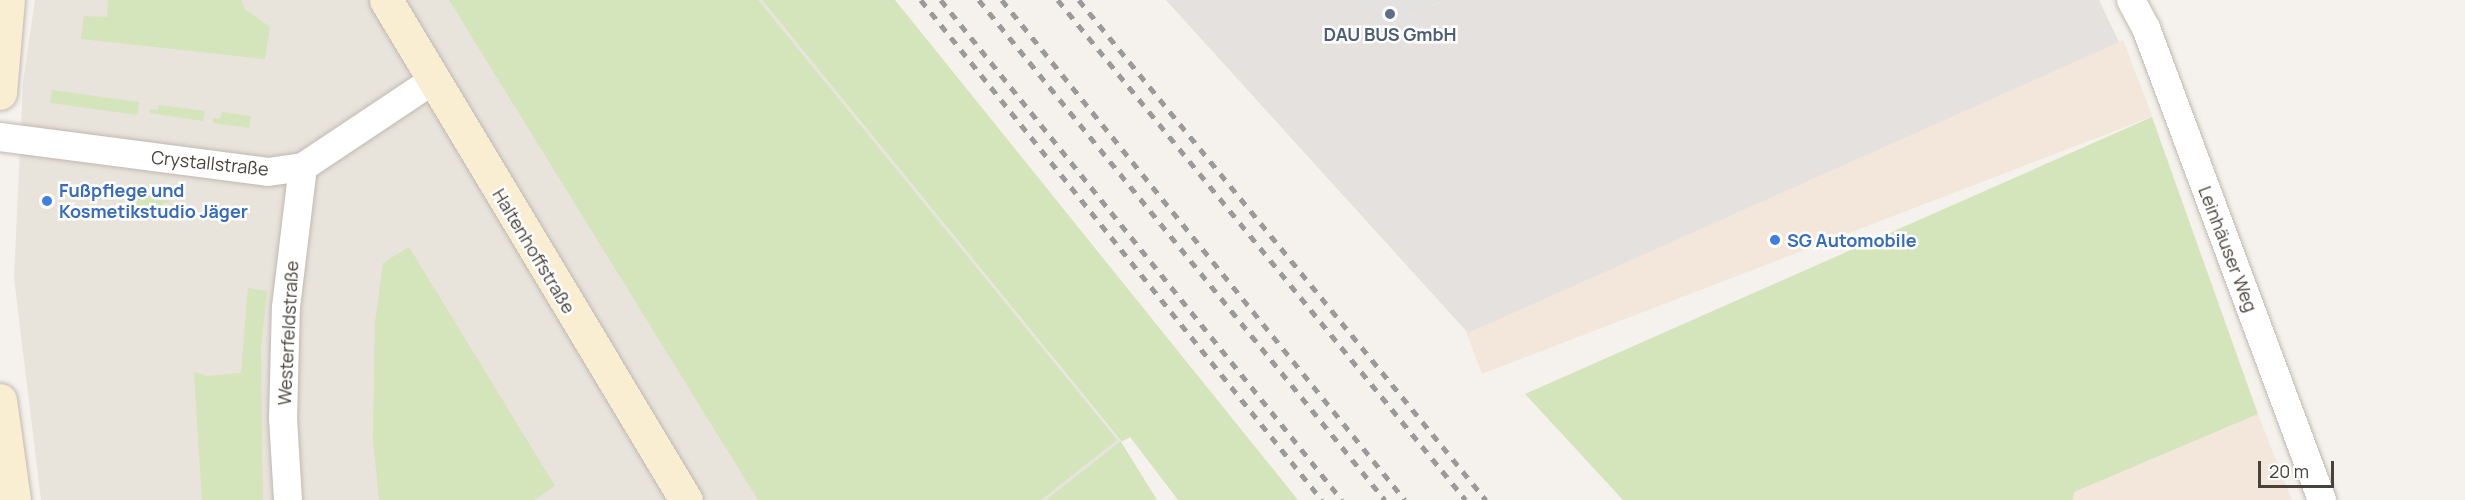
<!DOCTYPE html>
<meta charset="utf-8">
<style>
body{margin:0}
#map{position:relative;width:2465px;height:500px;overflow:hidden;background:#f5f2ed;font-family:Manrope,sans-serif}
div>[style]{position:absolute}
.residential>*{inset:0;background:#e8e3db}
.commercial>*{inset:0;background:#f3e7db;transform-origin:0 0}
.industrial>*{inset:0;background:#e5e1de}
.green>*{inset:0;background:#d4e4bb;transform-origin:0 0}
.parking>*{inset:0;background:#e4e2e0}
.roads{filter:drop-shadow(0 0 2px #bfb9b0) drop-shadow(0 0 2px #bfb9b0)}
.street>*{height:28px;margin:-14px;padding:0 14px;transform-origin:14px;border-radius:14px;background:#fff}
.secondary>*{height:33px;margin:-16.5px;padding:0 16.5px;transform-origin:16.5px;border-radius:16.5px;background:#f9edd2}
.rail>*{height:4.5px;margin-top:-2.25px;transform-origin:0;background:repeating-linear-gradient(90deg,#9a9a9a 0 8px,transparent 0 16px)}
.dots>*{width:16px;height:16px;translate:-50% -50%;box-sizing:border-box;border:3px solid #fff;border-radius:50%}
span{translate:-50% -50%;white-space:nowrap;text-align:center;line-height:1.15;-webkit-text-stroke:5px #fff;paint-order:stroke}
.service-label{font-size:18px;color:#4e5e75;font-weight:700}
.street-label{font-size:18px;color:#48423b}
.shop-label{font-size:18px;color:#366cbe;font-weight:700}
.left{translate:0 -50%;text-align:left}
.scale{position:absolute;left:2258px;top:461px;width:76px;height:27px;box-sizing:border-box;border:3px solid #48423b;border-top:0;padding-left:8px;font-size:18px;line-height:21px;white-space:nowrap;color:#48423b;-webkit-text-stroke:4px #fff;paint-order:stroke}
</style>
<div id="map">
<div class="residential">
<div style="clip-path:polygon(35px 0,762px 0,1121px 442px,1157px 500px,41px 500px,14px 278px,23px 83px)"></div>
</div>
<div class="commercial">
<div style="left:2123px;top:40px;width:82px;height:718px;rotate:69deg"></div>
<div style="clip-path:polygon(2258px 414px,2292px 500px,2073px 500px,2073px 492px)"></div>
</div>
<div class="industrial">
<div style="clip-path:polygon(1166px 0,1354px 0,1381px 29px,1445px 0,2099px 0,2119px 42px,1468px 333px)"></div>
</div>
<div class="green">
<div style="clip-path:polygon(108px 0,241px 0,245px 9px,270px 27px,265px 59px,81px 39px,84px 16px,107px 17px)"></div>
<div style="clip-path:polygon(449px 0,758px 0,1117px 440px,1041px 500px,758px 500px)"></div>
<div style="clip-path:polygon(762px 0,895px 0,1298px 500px,1178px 500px,1130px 437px,1121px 442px,1157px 500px,1046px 500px,1121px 441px)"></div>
<div style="left:52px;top:90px;width:88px;height:13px;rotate:8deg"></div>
<div style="clip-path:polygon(159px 105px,205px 111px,203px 121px,150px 113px,150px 109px,158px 110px)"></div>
<div style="clip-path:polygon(222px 112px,251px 116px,249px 128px,213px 123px,213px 118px,220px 119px)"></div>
<div style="clip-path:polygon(2152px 117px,2258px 414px,2074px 492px,2073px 500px,1623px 500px,1525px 394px)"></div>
<div style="clip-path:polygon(79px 185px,115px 190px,114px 201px,77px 198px)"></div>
<div style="clip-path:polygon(124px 191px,170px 198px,169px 203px,163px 203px,162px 210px,131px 206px,132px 199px,123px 197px)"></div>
<div style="clip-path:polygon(409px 247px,555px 486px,534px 500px,379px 500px,373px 439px,375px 323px,383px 263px)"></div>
<div style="clip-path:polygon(248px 288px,267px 291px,261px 347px,263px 500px,202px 500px,194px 372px,207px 376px,241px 373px)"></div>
</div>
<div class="parking">
<div style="clip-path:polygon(1354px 0,1445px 0,1381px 29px)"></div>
</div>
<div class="roads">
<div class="street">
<div style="left:2131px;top:0;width:32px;rotate:62deg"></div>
<div style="left:2146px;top:28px;width:504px;rotate:69.55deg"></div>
<div style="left:0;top:137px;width:270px;rotate:7.4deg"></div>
<div style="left:268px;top:172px;width:35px;rotate:-8deg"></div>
<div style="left:303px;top:167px;width:155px;rotate:-33.7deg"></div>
<div style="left:288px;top:500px;width:81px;rotate:-93.5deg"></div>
<div style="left:283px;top:419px;width:112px;rotate:-88.5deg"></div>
<div style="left:286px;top:307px;width:141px;rotate:-83.1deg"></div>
</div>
<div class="secondary">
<div style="left:386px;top:0;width:583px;rotate:59.04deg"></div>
<div style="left:0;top:93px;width:93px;rotate:-85.1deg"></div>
<div style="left:0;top:400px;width:101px;rotate:82deg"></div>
</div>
</div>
<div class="rail">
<div style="left:921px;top:0;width:641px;rotate:51.27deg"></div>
<div style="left:941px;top:0;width:641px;rotate:51.27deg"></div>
<div style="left:979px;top:0;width:644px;rotate:50.92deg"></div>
<div style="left:1002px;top:0;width:642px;rotate:51.13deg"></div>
<div style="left:1058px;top:0;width:645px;rotate:50.79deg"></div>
<div style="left:1079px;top:0;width:645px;rotate:50.85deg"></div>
</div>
<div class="dots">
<div style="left:1390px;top:14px;background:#5c6f8a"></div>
<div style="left:47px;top:201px;background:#3f7fe0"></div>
<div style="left:1775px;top:240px;background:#3f7fe0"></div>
</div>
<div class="service-label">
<span style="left:1390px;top:34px">DAU BUS GmbH</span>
</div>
<div class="street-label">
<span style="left:210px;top:163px;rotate:6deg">Crystallstraße</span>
<span style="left:2228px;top:249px;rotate:69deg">Leinhäuser Weg</span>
<span style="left:534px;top:251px;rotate:59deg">Haltenhoffstraße</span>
<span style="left:288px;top:333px;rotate:-87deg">Westerfeldstraße</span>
</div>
<div class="shop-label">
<span class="left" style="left:59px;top:201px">Fußpflege und<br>Kosmetikstudio Jäger</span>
<span class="left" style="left:1787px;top:240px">SG Automobile</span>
</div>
<div class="scale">20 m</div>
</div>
